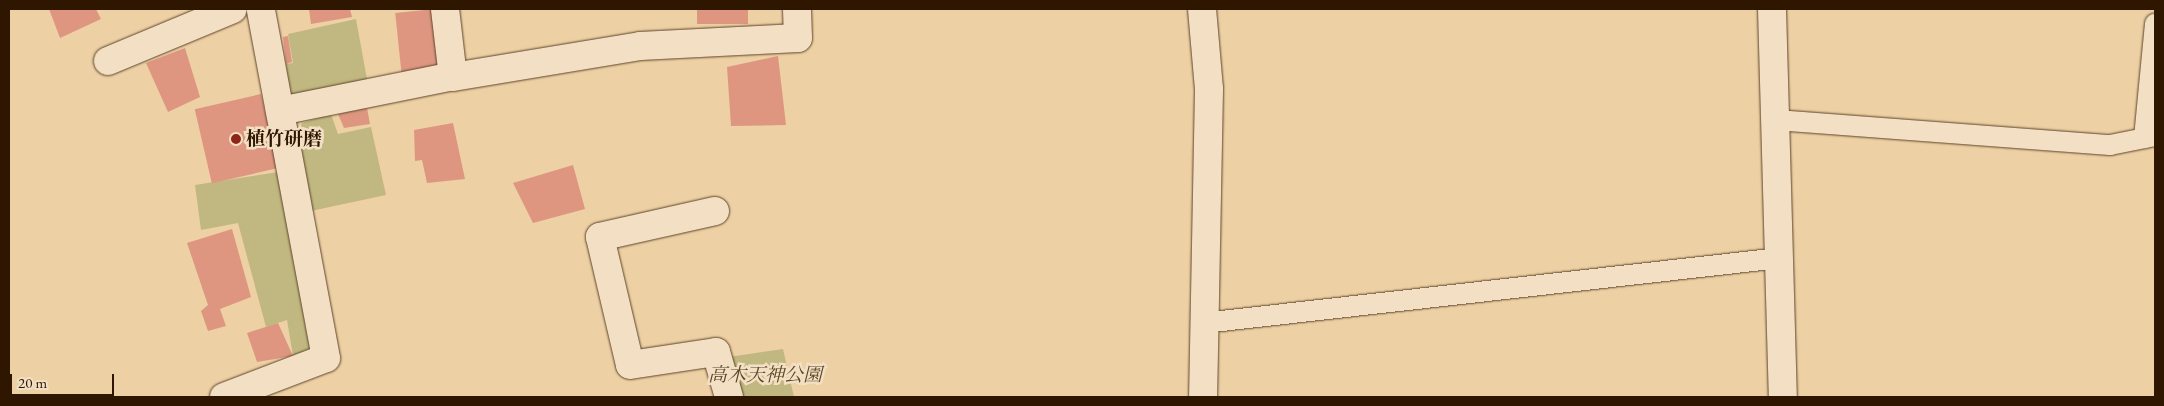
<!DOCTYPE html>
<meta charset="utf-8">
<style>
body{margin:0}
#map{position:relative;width:2164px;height:406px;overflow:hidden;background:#edd0a4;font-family:"EB Garamond","Noto Serif JP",serif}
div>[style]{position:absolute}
.green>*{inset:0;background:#c0b880}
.building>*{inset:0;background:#de9680;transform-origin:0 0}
.roads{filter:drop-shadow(0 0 1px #5e442a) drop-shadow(0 0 1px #5e442a)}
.service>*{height:20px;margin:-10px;padding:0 10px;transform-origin:10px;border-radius:10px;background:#f3e0c4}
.minor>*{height:28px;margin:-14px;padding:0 14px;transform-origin:14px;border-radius:14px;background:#f3e0c4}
.dots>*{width:14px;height:14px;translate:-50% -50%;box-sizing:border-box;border:2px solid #f3e0c4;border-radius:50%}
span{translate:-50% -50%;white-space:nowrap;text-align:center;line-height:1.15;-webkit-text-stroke:5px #f3e0c4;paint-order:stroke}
.poi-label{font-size:19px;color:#2e1601;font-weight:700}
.left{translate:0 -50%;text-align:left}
.park-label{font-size:19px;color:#5a4727;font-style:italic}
.frame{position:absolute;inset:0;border:10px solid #2e1601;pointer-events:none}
.scale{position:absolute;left:10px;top:374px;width:104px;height:22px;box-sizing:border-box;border:2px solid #2e1601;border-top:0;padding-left:6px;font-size:15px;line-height:18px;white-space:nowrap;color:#2e1601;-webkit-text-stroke:4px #f3e0c4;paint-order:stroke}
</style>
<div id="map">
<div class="green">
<div style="clip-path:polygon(356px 19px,369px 90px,291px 100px,286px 64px,293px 63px,288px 34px)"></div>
<div style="clip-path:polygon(331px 114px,338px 134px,371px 127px,386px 195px,311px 211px,296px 140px,302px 123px)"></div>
<div style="clip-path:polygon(291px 170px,325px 349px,293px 356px,287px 320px,266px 327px,238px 223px,201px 230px,195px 185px)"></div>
<div style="clip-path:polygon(783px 349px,794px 397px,734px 397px,722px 358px)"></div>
</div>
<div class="building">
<div style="clip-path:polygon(49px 9px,96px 9px,101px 19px,60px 38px)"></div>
<div style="clip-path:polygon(309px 9px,350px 9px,352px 17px,311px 24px)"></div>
<div style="left:434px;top:9px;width:60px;height:39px;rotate:84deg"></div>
<div style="left:697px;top:9px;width:51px;height:15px"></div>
<div style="clip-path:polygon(288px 36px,292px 62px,286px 64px,283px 37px)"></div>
<div style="clip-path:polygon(185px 48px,200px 97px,168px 112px,146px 63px)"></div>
<div style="clip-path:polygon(778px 56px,786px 125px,731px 126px,727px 67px)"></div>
<div style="left:261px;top:94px;width:76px;height:68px;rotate:77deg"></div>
<div style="clip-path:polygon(367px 108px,370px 124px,344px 128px,338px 114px)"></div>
<div style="clip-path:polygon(453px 123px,465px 179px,427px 183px,422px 160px,415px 161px,414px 130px)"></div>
<div style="clip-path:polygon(573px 165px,585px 209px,533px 223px,513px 183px)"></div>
<div style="clip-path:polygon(232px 229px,251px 297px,220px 309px,226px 326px,208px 331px,201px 311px,208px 305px,187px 243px)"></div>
<div style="clip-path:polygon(278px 323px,293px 356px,257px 362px,247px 333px)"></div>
</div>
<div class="roads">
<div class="service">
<div style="left:1776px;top:120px;width:335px;rotate:4.3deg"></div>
<div style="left:2110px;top:145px;width:46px;rotate:-11.3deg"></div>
<div style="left:2144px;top:138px;width:115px;rotate:-84.5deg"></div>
<div style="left:1204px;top:323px;width:580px;rotate:-6.44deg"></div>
</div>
<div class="minor">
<div style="left:445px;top:9px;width:68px;rotate:83.3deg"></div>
<div style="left:453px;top:77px;width:190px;rotate:-9.4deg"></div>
<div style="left:640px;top:46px;width:158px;rotate:-2.9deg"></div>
<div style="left:798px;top:38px;width:29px;rotate:-92deg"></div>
<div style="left:1202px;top:9px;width:80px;rotate:85deg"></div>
<div style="left:1209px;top:89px;width:308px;rotate:91.1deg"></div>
<div style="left:1772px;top:9px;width:388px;rotate:88.4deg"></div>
<div style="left:108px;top:61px;width:135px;rotate:-22.6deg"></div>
<div style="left:280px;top:111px;width:177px;rotate:-11.4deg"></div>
<div style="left:715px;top:211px;width:118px;rotate:167.3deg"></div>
<div style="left:600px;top:237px;width:131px;rotate:76.8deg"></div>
<div style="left:630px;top:365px;width:87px;rotate:-8.6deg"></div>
<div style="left:716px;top:352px;width:47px;rotate:73.9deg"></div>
<div style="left:224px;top:397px;width:109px;rotate:-20.9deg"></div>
<div style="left:326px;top:358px;width:355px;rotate:-100.6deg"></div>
</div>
</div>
<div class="dots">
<div style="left:236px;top:139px;background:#8f2418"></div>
</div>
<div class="poi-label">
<span class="left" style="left:246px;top:139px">植竹研磨</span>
</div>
<div class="park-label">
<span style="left:765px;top:375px">高木天神公園</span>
</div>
<div class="frame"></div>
<div class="scale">20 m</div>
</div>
